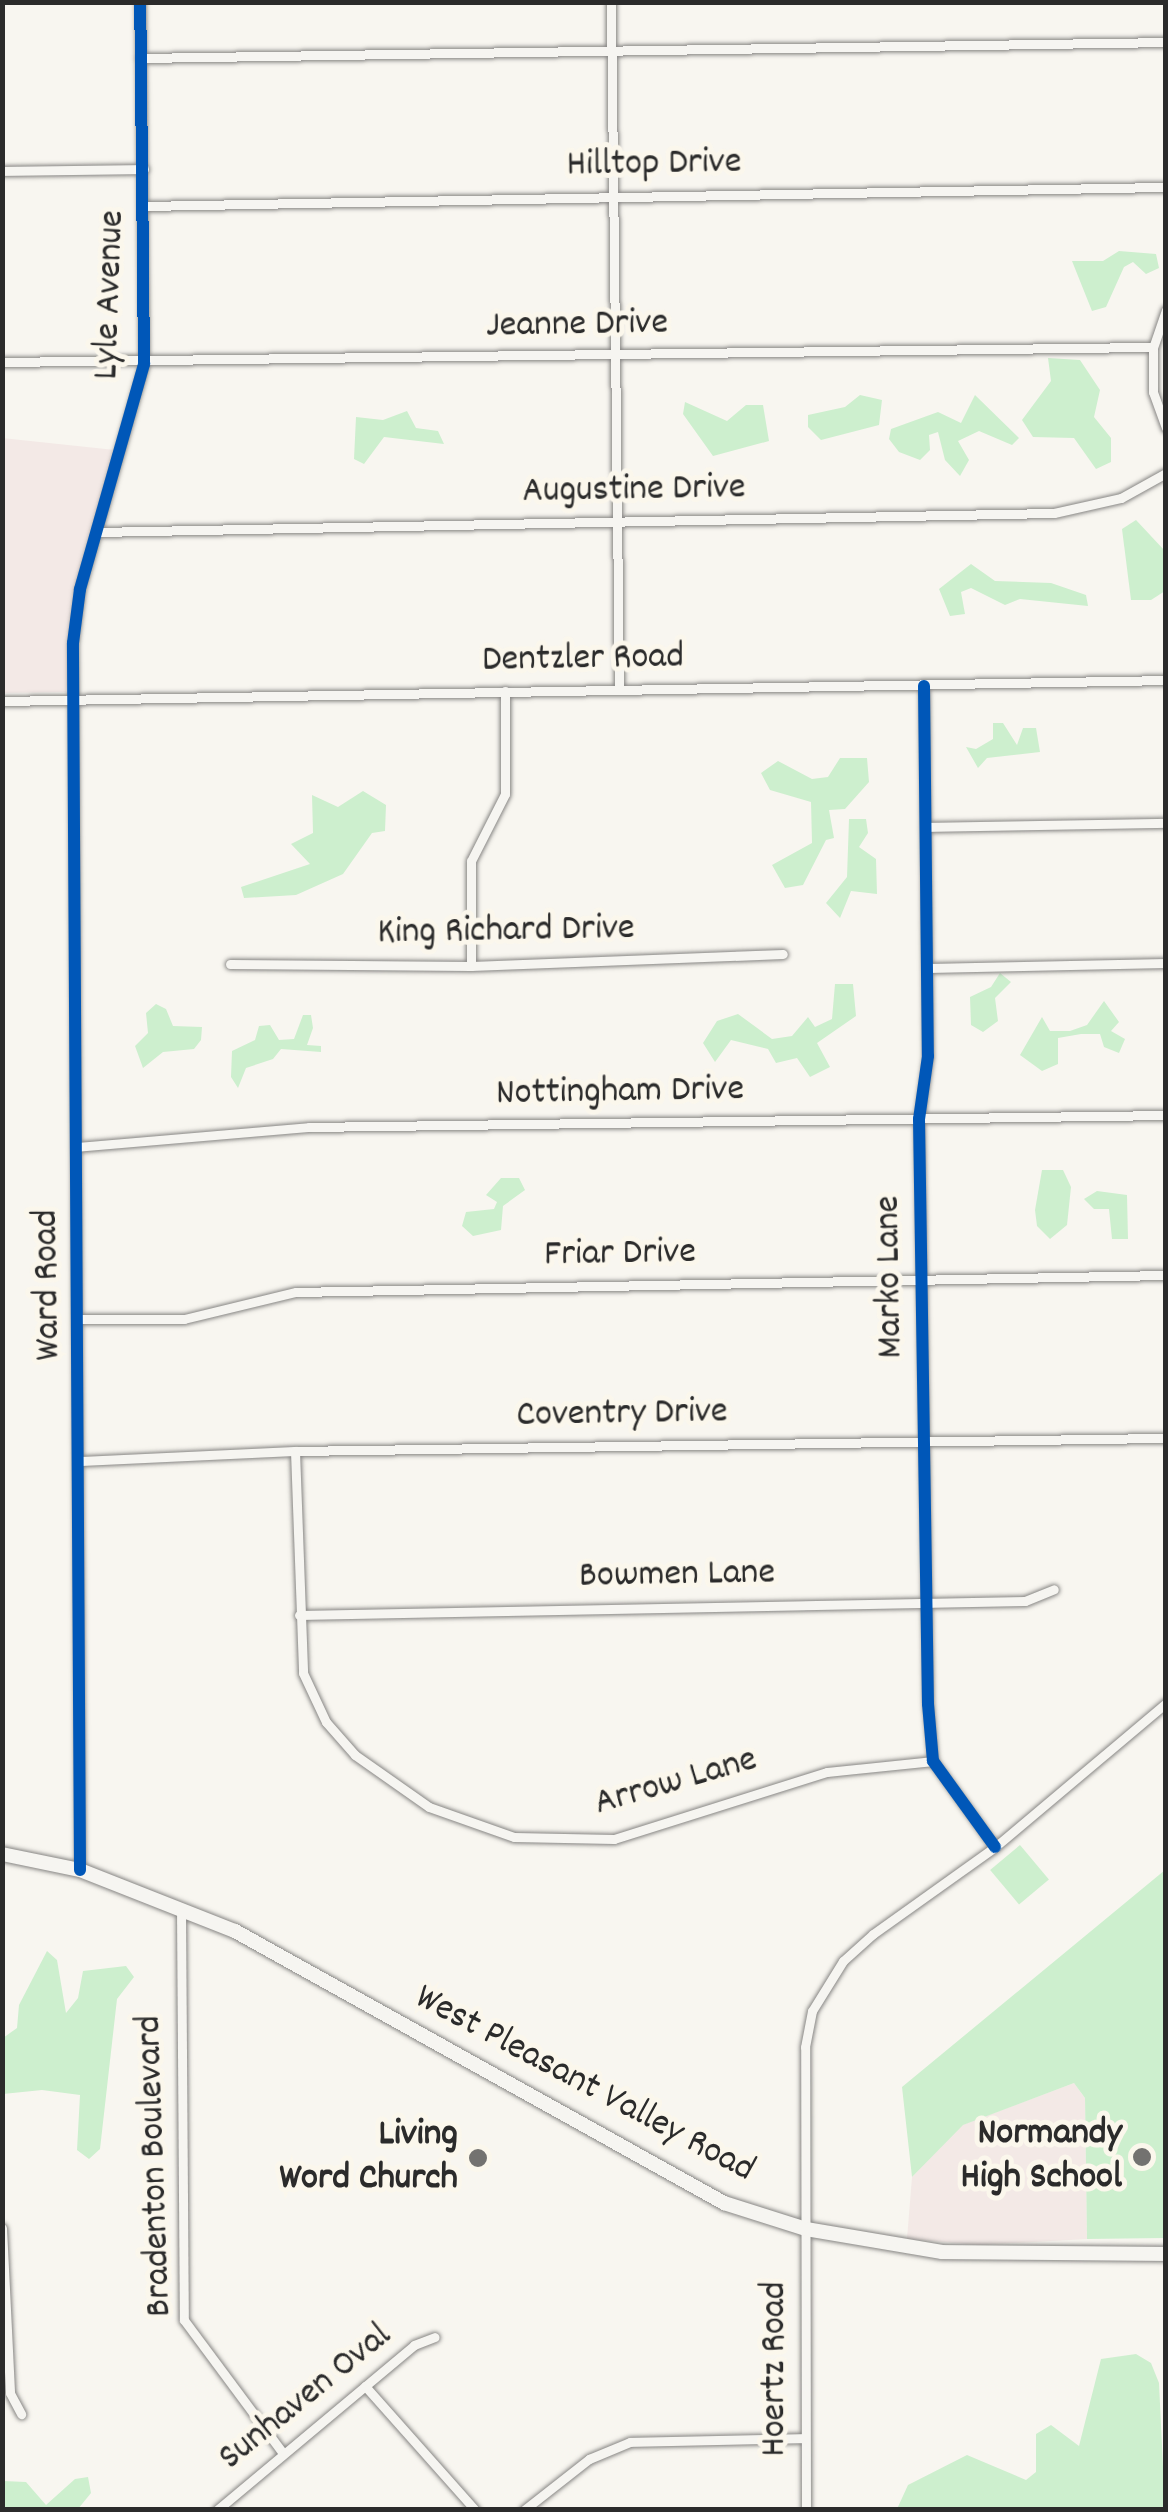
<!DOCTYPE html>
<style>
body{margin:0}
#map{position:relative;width:1168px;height:2512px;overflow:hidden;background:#f8f6f0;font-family:Dekko,sans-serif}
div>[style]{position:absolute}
.built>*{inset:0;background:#f3e9e6}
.green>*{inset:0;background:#cdefce;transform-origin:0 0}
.roads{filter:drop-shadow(0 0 2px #878684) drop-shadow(0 0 2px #878684)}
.minor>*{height:9px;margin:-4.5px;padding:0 4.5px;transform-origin:4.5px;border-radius:4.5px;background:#f6f5f1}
.secondary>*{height:14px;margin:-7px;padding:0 7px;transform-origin:7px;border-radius:7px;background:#f6f5f1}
.cycleway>*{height:12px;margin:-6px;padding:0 6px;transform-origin:6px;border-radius:6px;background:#0057b8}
.dots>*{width:28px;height:28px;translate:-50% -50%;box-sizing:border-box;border:5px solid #fbf7ec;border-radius:50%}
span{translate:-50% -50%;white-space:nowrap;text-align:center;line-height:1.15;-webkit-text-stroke:10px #fbf7ec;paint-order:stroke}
.street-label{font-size:38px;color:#2b2b2b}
.poi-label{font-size:38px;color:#2b2b2b;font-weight:700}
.right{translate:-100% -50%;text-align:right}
.frame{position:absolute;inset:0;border:5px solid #2b2b2b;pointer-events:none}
</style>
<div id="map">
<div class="built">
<div style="clip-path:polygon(2px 438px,115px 450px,84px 552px,66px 692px,3px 693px)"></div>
<div style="clip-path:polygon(1074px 2083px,1085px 2098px,1087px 2239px,980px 2245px,907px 2239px,912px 2177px,962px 2125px)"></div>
</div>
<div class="green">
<div style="clip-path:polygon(1119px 251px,1156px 254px,1159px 268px,1146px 274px,1133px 262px,1124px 267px,1106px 307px,1092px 311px,1072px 261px,1103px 261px)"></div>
<div style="clip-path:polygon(1048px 358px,1080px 360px,1100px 390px,1094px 417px,1111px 438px,1111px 462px,1096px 469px,1074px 438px,1033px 437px,1022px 420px,1051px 381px)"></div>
<div style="clip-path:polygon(860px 395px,882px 400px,879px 425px,821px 440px,808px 427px,808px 415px,845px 407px)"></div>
<div style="clip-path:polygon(975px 395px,1019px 438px,1012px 445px,979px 431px,958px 441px,969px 460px,960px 476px,945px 460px,938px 432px,929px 435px,930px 450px,920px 460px,899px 452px,889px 439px,891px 429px,938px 412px,961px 423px)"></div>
<div style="clip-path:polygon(685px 402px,727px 421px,746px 405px,763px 405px,769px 441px,713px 456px,683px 414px)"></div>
<div style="clip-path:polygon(407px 411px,416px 428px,438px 431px,444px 444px,384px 437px,364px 464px,354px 459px,356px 417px,383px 420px)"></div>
<div style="clip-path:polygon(1136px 520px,1165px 551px,1165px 591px,1151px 600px,1131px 600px,1122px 529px)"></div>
<div style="clip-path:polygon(971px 564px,995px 581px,1051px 583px,1086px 595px,1088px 606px,1020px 599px,1005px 605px,971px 588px,961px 592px,965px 614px,950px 616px,939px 589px)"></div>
<div style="clip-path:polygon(993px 723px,1003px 723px,1017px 745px,1023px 728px,1036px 728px,1040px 752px,987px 758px,978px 768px,966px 747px,976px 749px,993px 739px)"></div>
<div style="clip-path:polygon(840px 758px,867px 758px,869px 782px,845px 809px,829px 810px,834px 838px,826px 840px,803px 885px,785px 888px,772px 865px,812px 843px,811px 802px,770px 790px,761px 773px,778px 761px,812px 779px,828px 777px)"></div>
<div style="clip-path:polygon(363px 791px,386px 805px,385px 831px,372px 833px,343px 874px,296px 895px,244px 898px,241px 887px,310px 864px,291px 844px,313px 833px,312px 795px,338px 807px)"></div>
<div style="clip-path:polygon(849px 819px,866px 819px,868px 833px,859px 847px,876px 859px,877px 894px,851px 891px,840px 918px,826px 903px,847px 877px)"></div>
<div style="clip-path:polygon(1000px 973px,1011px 982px,995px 998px,998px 1021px,983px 1032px,971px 1025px,970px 997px,991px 987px)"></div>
<div style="clip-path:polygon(835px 984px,853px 984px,856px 1016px,817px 1043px,830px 1067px,810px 1077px,797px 1058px,776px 1063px,768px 1049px,731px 1040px,715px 1062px,703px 1043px,717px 1021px,738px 1014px,772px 1039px,792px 1036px,808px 1017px,815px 1027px,832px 1019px)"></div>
<div style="clip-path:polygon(1104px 1001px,1119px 1022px,1111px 1031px,1125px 1039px,1119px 1053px,1104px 1047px,1100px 1034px,1081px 1034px,1058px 1038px,1058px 1064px,1042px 1071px,1020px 1055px,1042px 1017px,1050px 1031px,1070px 1031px,1087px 1025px)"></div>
<div style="clip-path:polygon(156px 1004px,166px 1009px,173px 1026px,202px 1027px,201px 1040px,194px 1049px,163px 1052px,143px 1068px,135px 1046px,148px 1033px,146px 1013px)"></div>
<div style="clip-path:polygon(303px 1015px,311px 1015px,313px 1028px,307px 1045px,321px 1046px,321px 1052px,281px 1049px,273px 1059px,246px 1068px,238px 1088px,231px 1077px,232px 1051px,255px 1040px,259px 1026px,270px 1025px,279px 1040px,294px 1039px)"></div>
<div style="clip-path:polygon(1042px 1170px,1063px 1170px,1071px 1187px,1067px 1225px,1050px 1239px,1037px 1226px,1035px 1210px)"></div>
<div style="clip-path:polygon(501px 1178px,519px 1178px,525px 1190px,503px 1206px,501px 1230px,473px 1236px,462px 1226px,466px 1212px,494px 1209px,497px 1202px,486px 1195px)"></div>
<div style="clip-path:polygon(1097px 1191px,1127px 1195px,1128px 1239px,1112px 1239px,1109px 1209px,1094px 1209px,1084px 1199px)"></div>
<div style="left:1020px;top:1845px;width:45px;height:39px;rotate:50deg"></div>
<div style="clip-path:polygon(1165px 1870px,1165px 2238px,1087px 2239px,1085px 2098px,1074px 2083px,963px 2125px,912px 2177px,902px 2087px)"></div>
<div style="clip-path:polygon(47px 1951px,57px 1960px,66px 2013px,78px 1998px,83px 1971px,126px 1966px,134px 1977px,117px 1999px,100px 2149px,89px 2159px,77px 2150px,80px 2095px,42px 2090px,3px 2094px,3px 2038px,17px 2028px,19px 2005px)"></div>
<div style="clip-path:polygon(1136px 2354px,1151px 2363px,1159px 2383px,1165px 2509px,897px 2509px,908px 2485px,967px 2455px,1026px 2480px,1036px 2472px,1036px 2434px,1051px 2425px,1079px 2446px,1101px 2359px)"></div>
<div style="clip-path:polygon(88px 2477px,91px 2493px,78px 2509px,3px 2509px,3px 2481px,26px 2482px,46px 2505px,75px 2479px)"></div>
</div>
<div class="roads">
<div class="minor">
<div style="left:611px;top:2px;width:686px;rotate:89.33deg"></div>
<div style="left:140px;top:58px;width:1026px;rotate:-0.89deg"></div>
<div style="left:2px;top:171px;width:142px;rotate:-0.8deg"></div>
<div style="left:144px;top:206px;width:1022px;rotate:-1.07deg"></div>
<div style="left:1166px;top:310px;width:39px;rotate:109deg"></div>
<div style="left:1153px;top:347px;width:45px;rotate:90deg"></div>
<div style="left:1153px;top:392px;width:38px;rotate:70deg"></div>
<div style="left:2px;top:362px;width:1151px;rotate:-0.75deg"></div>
<div style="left:97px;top:532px;width:957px;rotate:-1.14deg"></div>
<div style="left:1054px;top:513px;width:69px;rotate:-12.6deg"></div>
<div style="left:1121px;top:498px;width:51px;rotate:-29.1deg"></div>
<div style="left:924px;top:686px;width:370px;rotate:89.4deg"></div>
<div style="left:928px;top:1056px;width:64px;rotate:98.1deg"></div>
<div style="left:919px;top:1119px;width:585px;rotate:89.12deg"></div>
<div style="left:928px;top:1704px;width:57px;rotate:85deg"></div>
<div style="left:933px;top:1761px;width:106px;rotate:54.2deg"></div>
<div style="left:2px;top:701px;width:1164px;rotate:-1.03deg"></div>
<div style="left:926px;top:827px;width:240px;rotate:-1deg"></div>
<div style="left:230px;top:964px;width:241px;rotate:0.5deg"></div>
<div style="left:471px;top:966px;width:312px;rotate:-2.2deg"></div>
<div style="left:471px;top:966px;width:105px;rotate:-90deg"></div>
<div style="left:471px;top:861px;width:75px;rotate:-63.1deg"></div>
<div style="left:505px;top:794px;width:103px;rotate:-90deg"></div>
<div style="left:928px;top:968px;width:238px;rotate:-1.2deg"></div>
<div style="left:76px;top:1147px;width:234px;rotate:-4.9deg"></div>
<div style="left:309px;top:1127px;width:857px;rotate:-0.8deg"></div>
<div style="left:80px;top:1319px;width:104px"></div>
<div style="left:184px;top:1319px;width:115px;rotate:-13.6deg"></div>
<div style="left:296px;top:1292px;width:870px;rotate:-1.12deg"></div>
<div style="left:295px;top:1451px;width:222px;rotate:87.9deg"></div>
<div style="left:303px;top:1673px;width:54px;rotate:64.9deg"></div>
<div style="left:326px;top:1722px;width:44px;rotate:48.7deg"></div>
<div style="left:355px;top:1755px;width:90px;rotate:35.1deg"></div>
<div style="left:429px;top:1807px;width:90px;rotate:19.4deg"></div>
<div style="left:514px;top:1837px;width:100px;rotate:1.1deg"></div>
<div style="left:614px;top:1839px;width:223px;rotate:-17.5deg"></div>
<div style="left:827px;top:1772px;width:107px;rotate:-5.9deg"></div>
<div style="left:80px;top:1461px;width:215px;rotate:-2.7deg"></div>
<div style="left:295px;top:1451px;width:871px;rotate:-0.86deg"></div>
<div style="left:299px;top:1615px;width:726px;rotate:-1.1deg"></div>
<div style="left:1025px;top:1601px;width:31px;rotate:-22deg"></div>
<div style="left:80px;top:1870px;width:1227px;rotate:-90.33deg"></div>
<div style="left:73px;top:643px;width:54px;rotate:-82.6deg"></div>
<div style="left:80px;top:589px;width:234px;rotate:-74.1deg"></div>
<div style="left:144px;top:364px;width:362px;rotate:-90.6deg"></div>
<div style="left:181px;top:1910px;width:410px;rotate:89.6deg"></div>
<div style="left:184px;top:2320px;width:164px;rotate:53.4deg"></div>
<div style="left:2px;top:2228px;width:165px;rotate:87.2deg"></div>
<div style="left:10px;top:2393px;width:24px;rotate:62deg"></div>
<div style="left:365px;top:2386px;width:166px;rotate:48.4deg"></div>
<div style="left:217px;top:2510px;width:257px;rotate:-39.9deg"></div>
<div style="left:414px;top:2345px;width:22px;rotate:-21deg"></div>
<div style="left:524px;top:2510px;width:83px;rotate:-38.1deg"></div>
<div style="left:589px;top:2459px;width:44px;rotate:-22.5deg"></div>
<div style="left:630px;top:2442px;width:175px;rotate:-1.3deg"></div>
<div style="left:806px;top:2510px;width:463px;rotate:-90.1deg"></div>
<div style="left:805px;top:2047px;width:37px;rotate:-79deg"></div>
<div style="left:812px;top:2011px;width:59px;rotate:-58.2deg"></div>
<div style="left:843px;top:1961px;width:40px;rotate:-42deg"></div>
<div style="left:873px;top:1934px;width:150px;rotate:-35.5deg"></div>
<div style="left:995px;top:1847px;width:224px;rotate:-40.1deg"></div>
</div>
<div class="secondary">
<div style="left:2px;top:1854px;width:80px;rotate:11.6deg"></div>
<div style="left:80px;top:1870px;width:167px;rotate:21.5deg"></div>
<div style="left:235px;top:1931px;width:560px;rotate:29.08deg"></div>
<div style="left:724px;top:2203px;width:86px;rotate:17.6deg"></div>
<div style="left:806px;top:2229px;width:138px;rotate:9.6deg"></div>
<div style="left:942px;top:2252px;width:224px;rotate:0.5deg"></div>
</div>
</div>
<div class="cycleway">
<div style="left:924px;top:686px;width:370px;rotate:89.4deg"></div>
<div style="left:928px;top:1056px;width:64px;rotate:98.1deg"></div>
<div style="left:919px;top:1119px;width:585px;rotate:89.12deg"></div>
<div style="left:928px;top:1704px;width:57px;rotate:85deg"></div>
<div style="left:933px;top:1761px;width:106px;rotate:54.2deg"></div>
<div style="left:80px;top:1870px;width:1227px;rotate:-90.33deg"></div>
<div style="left:73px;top:643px;width:54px;rotate:-82.6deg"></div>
<div style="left:80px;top:589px;width:234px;rotate:-74.1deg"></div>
<div style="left:144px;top:364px;width:362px;rotate:-90.6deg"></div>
</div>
<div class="dots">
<div style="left:1142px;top:2157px;background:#737270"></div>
<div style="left:478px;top:2158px;background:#737270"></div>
</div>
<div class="street-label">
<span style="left:654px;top:165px;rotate:-1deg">Hilltop Drive</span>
<span style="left:111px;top:295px;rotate:-88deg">Lyle Avenue</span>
<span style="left:577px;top:326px;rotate:-1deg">Jeanne Drive</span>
<span style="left:634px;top:491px;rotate:-1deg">Augustine Drive</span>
<span style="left:583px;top:660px;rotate:-1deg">Dentzler Road</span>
<span style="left:506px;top:932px;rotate:-1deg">King Richard Drive</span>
<span style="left:620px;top:1093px;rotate:-1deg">Nottingham Drive</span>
<span style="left:620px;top:1255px;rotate:-1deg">Friar Drive</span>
<span style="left:891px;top:1277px;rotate:-91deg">Marko Lane</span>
<span style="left:49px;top:1285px;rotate:-91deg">Ward Road</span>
<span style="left:622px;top:1415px;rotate:-1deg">Coventry Drive</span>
<span style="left:677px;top:1576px;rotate:-1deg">Bowmen Lane</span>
<span style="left:676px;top:1783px;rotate:-16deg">Arrow Lane</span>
<span style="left:584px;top:2085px;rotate:28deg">West Pleasant Valley Road</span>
<span style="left:156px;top:2166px;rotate:-92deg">Bradenton Boulevard</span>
<span style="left:776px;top:2369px;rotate:-90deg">Hoertz Road</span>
<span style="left:306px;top:2398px;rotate:-39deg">Sunhaven Oval</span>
</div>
<div class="poi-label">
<span class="right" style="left:1122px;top:2157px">Normandy<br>High School</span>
<span class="right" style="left:458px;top:2158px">Living<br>Word Church</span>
</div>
<div class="frame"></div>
</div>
